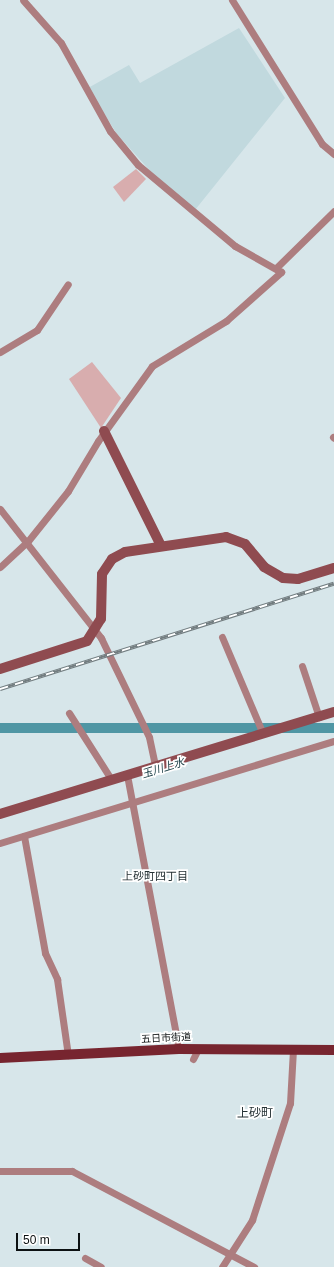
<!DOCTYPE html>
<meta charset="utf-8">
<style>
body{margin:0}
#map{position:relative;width:334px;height:1267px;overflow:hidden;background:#d7e6ea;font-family:Arial,"Noto Sans JP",sans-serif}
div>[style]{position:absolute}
.built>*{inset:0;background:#c1d9de}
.green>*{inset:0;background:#d8adae}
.water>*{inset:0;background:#4f96a4;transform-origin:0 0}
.street>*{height:7px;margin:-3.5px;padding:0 3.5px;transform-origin:3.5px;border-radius:3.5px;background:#ad7d7f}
.secondary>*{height:10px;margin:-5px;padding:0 5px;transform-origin:5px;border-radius:5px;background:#8f4b50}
.primary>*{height:10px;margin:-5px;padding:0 5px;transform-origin:5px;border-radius:5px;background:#77252f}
.rail>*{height:4px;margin-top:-2px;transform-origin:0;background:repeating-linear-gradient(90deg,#fff 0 8px,#727c7f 0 16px);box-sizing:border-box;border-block:1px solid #727c7f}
span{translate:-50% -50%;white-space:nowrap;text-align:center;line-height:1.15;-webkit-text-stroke:3.5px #fff;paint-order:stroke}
.street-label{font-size:10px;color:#0c1112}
.water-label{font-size:11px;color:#1d4047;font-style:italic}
.neighbourhood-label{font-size:11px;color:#253134}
.quarter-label{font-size:12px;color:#253134}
.scale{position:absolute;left:16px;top:1233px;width:64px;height:18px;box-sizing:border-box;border:2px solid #0c1112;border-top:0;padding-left:5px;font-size:12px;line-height:14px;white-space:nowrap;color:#0c1112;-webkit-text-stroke:3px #fff;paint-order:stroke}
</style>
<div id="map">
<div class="built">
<div style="clip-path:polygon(239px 28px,285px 98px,195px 210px,162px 184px,117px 134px,88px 88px,129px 65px,140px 83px)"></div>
</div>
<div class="green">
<div style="clip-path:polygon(136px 169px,146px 179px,124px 202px,113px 187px)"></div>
<div style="clip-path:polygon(92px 362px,121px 398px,101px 428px,69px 379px)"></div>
</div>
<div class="water">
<div style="left:334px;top:723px;width:10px;height:350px;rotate:90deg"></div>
</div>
<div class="street">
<div style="left:232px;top:0;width:170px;rotate:58deg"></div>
<div style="left:322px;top:144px;width:16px;rotate:40deg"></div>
<div style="left:276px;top:268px;width:81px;rotate:-44.5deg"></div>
<div style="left:0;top:352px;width:43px;rotate:-30.7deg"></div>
<div style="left:37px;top:330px;width:55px;rotate:-56deg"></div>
<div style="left:333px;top:437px;width:1px;rotate:45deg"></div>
<div style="left:0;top:509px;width:164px;rotate:51.9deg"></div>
<div style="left:101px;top:638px;width:110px;rotate:64.1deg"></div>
<div style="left:149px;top:737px;width:30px;rotate:78deg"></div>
<div style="left:0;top:567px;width:38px;rotate:-43deg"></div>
<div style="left:28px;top:541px;width:64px;rotate:-51.3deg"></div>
<div style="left:68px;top:491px;width:58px;rotate:-59deg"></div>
<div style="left:98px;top:441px;width:92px;rotate:-54.2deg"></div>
<div style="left:152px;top:366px;width:87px;rotate:-31.3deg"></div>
<div style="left:226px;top:321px;width:74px;rotate:-41.7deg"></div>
<div style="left:281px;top:272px;width:53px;rotate:-150.5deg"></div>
<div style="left:235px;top:246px;width:126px;rotate:-140.1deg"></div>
<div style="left:138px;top:165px;width:44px;rotate:-129.5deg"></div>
<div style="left:110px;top:131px;width:101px;rotate:-119.1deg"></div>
<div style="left:61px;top:43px;width:57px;rotate:-131.5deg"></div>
<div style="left:222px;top:637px;width:105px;rotate:67.1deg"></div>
<div style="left:302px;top:666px;width:54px;rotate:71.6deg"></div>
<div style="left:69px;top:713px;width:78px;rotate:57.5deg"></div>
<div style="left:127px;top:775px;width:279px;rotate:79.3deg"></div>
<div style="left:24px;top:836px;width:119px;rotate:79.8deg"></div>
<div style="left:45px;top:953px;width:29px;rotate:65deg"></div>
<div style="left:57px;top:979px;width:77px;rotate:81.8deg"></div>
<div style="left:0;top:843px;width:349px;rotate:-17deg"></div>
<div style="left:193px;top:1059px;width:11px;rotate:-63deg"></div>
<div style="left:0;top:1171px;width:72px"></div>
<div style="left:72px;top:1171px;width:206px;rotate:27.8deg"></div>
<div style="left:85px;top:1258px;width:18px;rotate:29deg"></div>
<div style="left:222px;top:1267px;width:56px;rotate:-57.4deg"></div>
<div style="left:252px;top:1220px;width:123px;rotate:-72deg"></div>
<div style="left:290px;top:1103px;width:54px;rotate:-86.8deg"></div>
</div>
<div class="secondary">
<div style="left:104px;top:431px;width:128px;rotate:63.6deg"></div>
<div style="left:0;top:669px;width:91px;rotate:-17.8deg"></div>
<div style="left:87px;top:641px;width:26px;rotate:-58deg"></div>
<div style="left:101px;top:619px;width:45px;rotate:-88.7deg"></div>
<div style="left:102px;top:574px;width:18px;rotate:-56deg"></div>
<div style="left:112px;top:559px;width:15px;rotate:-28deg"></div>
<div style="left:125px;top:552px;width:102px;rotate:-8.4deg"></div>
<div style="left:226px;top:537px;width:20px;rotate:20deg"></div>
<div style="left:245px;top:544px;width:30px;rotate:50deg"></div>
<div style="left:264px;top:567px;width:22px;rotate:30deg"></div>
<div style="left:283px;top:578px;width:15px;rotate:4deg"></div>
<div style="left:298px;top:579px;width:38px;rotate:-17deg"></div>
<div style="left:0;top:814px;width:349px;rotate:-17deg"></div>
</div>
<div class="primary">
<div style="left:0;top:1058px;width:179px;rotate:-2.9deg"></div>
<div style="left:179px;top:1049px;width:155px;rotate:0.4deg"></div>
</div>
<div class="rail">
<div style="left:0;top:689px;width:350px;rotate:-17.5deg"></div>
</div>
<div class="street-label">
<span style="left:166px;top:1038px;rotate:-3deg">五日市街道</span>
</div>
<div class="water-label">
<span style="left:163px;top:768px;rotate:-17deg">玉川上水</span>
</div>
<div class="neighbourhood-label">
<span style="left:155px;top:876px">上砂町四丁目</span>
</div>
<div class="quarter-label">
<span style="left:255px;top:1114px">上砂町</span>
</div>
<div class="scale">50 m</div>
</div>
